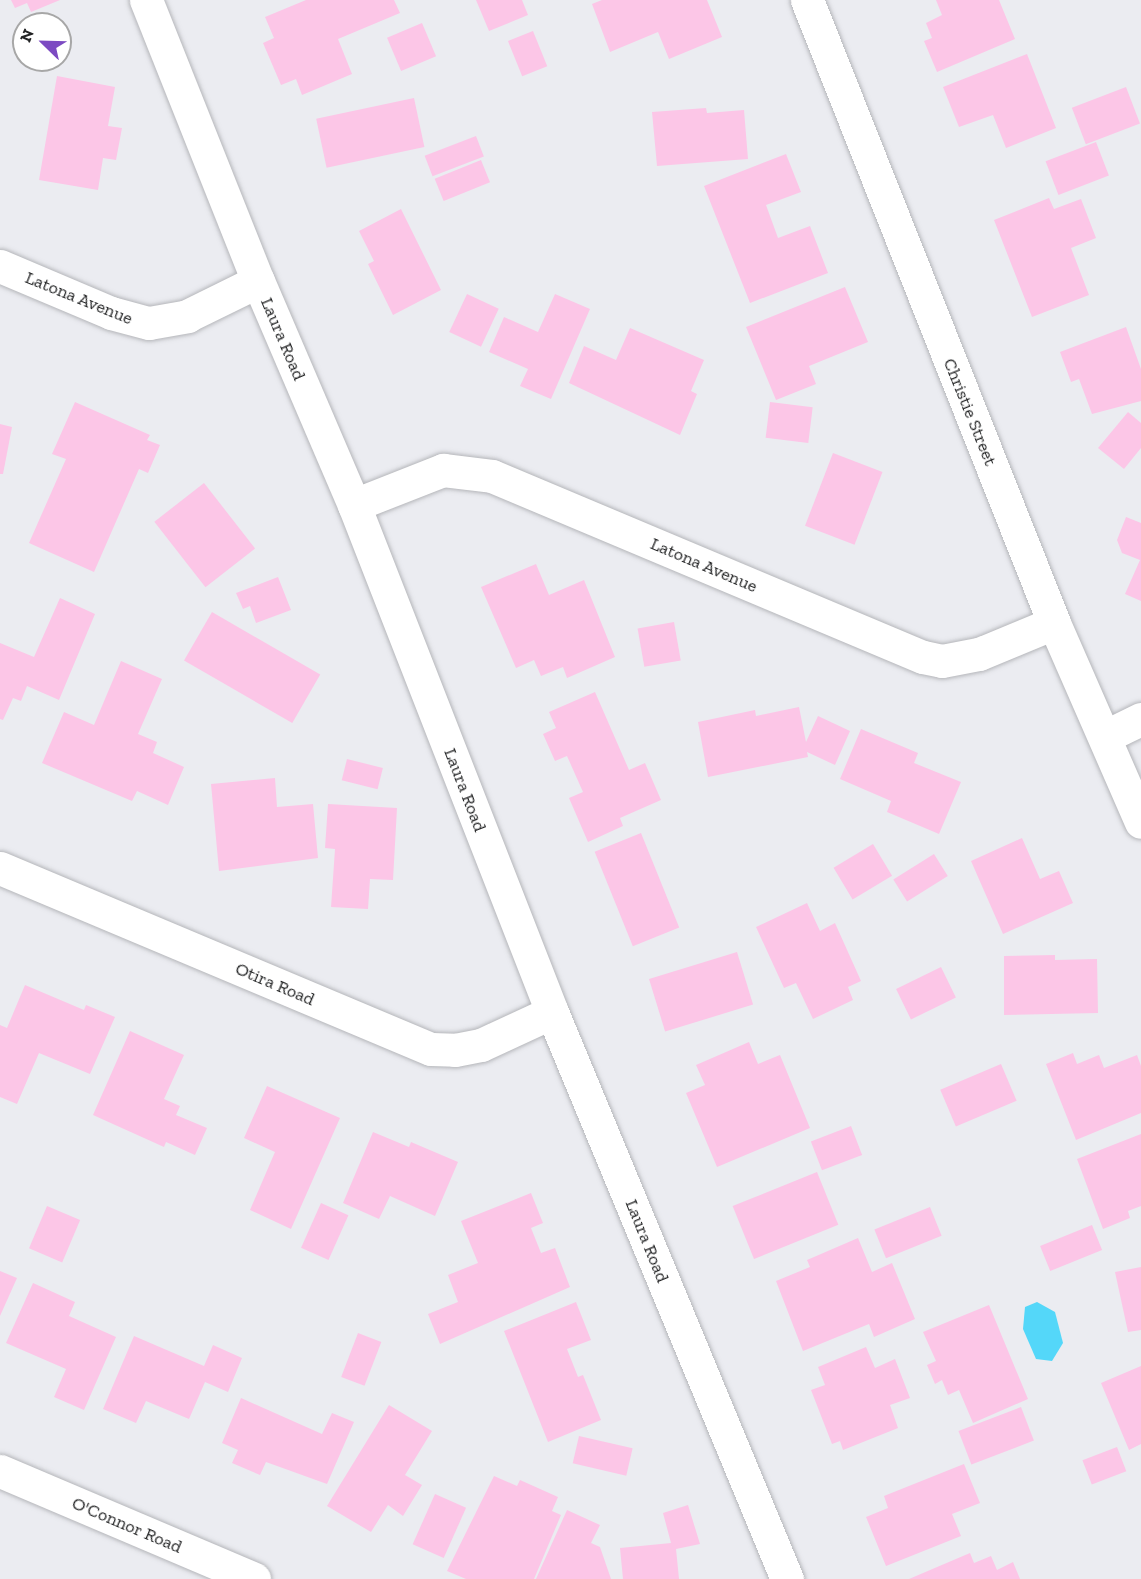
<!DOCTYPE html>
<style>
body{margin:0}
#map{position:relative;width:1141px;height:1579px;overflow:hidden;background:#ebecf1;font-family:"Zilla Slab",serif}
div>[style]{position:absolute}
.water>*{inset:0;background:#54d7f9}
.building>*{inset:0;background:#fcc6e7;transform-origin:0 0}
.roads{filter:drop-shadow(0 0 2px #b5b6ba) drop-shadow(0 0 2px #b5b6ba)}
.street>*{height:33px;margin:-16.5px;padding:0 16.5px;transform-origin:16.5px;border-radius:16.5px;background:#fff}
span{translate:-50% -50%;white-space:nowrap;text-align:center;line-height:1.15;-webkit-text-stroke:4.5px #fff;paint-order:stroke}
.street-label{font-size:18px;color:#222324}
.north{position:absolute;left:12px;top:12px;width:60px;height:60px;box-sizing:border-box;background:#fff;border:2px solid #a7a7a7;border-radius:50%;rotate:293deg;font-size:16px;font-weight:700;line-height:24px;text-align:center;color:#222324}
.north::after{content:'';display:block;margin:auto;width:21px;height:27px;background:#7c4ac2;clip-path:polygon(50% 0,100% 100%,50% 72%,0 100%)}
</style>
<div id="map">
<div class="water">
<div style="clip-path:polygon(1037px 1302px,1055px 1312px,1063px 1343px,1052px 1361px,1036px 1359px,1023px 1329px,1025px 1307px)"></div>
</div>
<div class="building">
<div style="clip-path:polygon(11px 0,60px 0,31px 12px,27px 3px,15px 8px)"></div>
<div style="clip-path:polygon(306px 0,394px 0,400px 13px,338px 39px,352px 74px,302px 95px,296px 79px,281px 85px,263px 43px,274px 38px,265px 17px)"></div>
<div style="clip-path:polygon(476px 0,522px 0,528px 15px,489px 31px)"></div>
<div style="clip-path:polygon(602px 0,707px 0,722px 37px,669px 59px,658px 32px,610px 52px,592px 4px)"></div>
<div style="clip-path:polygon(936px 0,999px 0,1015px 39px,937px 72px,924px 41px,932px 38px,926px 23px,942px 15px)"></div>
<div style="left:422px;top:23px;width:36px;height:38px;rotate:67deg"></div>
<div style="left:533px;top:31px;width:38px;height:27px;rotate:68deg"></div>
<div style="clip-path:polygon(1027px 54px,1056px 128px,1006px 148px,993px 115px,959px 127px,943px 87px)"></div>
<div style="clip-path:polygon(57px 76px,115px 87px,108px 126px,122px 128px,116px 160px,103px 158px,98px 190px,39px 180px)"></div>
<div style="left:1126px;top:87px;width:39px;height:58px;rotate:69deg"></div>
<div style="left:414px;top:98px;width:50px;height:100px;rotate:78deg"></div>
<div style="clip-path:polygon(706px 108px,707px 113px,744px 110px,748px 159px,657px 166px,652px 112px)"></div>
<div style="left:476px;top:136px;width:22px;height:55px;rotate:69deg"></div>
<div style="left:1096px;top:142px;width:36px;height:54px;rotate:69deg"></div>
<div style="clip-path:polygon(786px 154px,801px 192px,766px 205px,778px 238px,810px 226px,828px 273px,750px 303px,704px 186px)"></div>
<div style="left:481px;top:160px;width:24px;height:50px;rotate:68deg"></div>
<div style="clip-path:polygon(1049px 198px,1054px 209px,1081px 199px,1096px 238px,1071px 248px,1089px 295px,1032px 317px,994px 220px)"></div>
<div style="clip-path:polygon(401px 209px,441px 290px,393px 315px,368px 264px,374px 261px,359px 231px)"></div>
<div style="clip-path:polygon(845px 287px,868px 342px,809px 366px,816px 384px,776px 400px,746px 327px)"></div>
<div style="left:467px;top:294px;width:35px;height:42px;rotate:25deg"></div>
<div style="clip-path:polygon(555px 294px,590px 309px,551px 399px,520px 386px,528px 369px,489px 352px,504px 317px,538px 332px)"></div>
<div style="clip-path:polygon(1126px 327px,1141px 369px,1141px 401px,1092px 414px,1079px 379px,1071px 382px,1060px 352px)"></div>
<div style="clip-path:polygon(630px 328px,704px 360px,691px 391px,697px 394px,680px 435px,569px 383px,584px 346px,616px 360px)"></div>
<div style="clip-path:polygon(75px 402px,150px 435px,147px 440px,160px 445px,148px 473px,139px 469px,94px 572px,29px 543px,66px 459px,52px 454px)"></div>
<div style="left:770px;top:402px;width:43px;height:36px;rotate:7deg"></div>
<div style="clip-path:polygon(1128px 412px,1141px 423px,1141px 448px,1124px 469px,1098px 448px)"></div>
<div style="clip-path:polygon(0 424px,12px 427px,3px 474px,0 474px)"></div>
<div style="left:833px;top:453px;width:53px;height:78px;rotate:21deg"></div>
<div style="left:204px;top:483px;width:83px;height:63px;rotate:52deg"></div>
<div style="clip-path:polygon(1126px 517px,1141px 523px,1141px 601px,1125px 594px,1140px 560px,1122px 553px,1117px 540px)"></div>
<div style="clip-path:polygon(536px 564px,549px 595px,584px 580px,615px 657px,567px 678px,563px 667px,541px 676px,534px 660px,516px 668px,481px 587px)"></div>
<div style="clip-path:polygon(278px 577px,291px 610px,256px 623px,250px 606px,243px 609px,236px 593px)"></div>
<div style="clip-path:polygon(60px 598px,95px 614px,59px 700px,27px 686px,21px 701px,13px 698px,3px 720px,0 719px,0 643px,34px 657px)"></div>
<div style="left:212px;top:612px;width:125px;height:56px;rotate:30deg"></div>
<div style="left:674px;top:622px;width:39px;height:37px;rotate:80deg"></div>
<div style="clip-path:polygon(121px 661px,162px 679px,138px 734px,157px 742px,153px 753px,184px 767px,168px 805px,137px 791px,132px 801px,42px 763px,64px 712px,94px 725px)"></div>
<div style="clip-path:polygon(595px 692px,629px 770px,645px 763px,661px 800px,620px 818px,623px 826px,588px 842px,569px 798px,583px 792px,567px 756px,555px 761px,543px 734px,556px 728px,549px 712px)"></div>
<div style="clip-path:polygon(799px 707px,806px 742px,818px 716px,850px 731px,835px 765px,807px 752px,808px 757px,708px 777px,698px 722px,755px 710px,756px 716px)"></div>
<div style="clip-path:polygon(861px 729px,918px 753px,914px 763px,961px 782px,939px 834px,887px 812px,891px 801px,840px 779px)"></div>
<div style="left:347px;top:759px;width:37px;height:22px;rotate:14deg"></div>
<div style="clip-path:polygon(275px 778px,277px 807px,313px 804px,318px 858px,219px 871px,211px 784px)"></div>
<div style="clip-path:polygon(328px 804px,397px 808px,393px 880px,370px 879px,368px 909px,331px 907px,335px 849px,325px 848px)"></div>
<div style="left:641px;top:833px;width:102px;height:50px;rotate:68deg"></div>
<div style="clip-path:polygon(1022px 838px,1040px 879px,1059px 871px,1073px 903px,1003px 934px,971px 861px)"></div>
<div style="left:873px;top:844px;width:37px;height:46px;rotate:59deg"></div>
<div style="left:934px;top:854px;width:26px;height:48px;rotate:58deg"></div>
<div style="clip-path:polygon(807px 903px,820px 931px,835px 923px,861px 981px,848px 987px,853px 1000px,813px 1019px,796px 983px,784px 988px,756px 927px)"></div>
<div style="left:737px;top:952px;width:55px;height:92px;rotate:73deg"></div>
<div style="clip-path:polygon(1055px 955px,1055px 960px,1097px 959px,1098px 1013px,1004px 1015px,1004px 956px)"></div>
<div style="left:941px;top:967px;width:34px;height:50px;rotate:64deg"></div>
<div style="clip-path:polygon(25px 985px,84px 1010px,86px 1005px,115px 1017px,90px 1074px,39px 1053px,17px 1104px,0 1097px,0 1025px,7px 1028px)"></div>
<div style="clip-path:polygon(130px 1031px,184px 1055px,164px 1099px,180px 1106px,176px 1115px,207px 1128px,195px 1155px,166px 1142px,164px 1147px,93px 1115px)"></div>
<div style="clip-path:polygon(749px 1042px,758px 1064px,780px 1055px,810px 1128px,717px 1167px,686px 1093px,705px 1085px,696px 1065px)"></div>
<div style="clip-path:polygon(1073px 1053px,1077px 1064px,1099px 1055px,1104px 1068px,1137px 1055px,1141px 1066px,1141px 1113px,1076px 1140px,1046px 1064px)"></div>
<div style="left:1001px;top:1064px;width:40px;height:66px;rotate:67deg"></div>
<div style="clip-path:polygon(267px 1086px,340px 1118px,291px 1229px,250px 1210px,275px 1152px,244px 1138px)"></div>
<div style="left:851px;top:1126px;width:31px;height:43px;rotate:69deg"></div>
<div style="clip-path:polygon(373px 1132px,409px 1147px,411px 1142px,458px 1162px,435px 1216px,390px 1196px,379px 1219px,343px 1203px)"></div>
<div style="clip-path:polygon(1141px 1134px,1141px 1206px,1128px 1211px,1130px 1218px,1103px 1229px,1077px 1159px)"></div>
<div style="left:817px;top:1172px;width:57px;height:91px;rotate:68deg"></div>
<div style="clip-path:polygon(531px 1193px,543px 1223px,531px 1228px,541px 1253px,555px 1248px,570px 1287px,440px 1344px,428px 1314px,458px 1302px,448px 1275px,478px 1263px,461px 1221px)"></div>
<div style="left:321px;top:1203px;width:30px;height:49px;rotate:24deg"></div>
<div style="left:47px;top:1206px;width:36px;height:46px;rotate:23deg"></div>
<div style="left:930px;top:1207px;width:31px;height:60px;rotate:68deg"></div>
<div style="left:1092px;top:1225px;width:27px;height:56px;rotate:68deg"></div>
<div style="clip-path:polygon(858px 1238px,872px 1272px,892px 1263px,915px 1319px,874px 1337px,869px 1324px,803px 1351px,776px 1281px,810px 1267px,807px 1260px)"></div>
<div style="clip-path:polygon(1141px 1267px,1141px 1330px,1128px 1332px,1115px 1272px)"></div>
<div style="clip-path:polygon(0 1271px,17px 1278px,0 1316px)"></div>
<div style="clip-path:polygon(33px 1283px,75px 1302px,69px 1316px,116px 1337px,84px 1410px,54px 1397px,66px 1369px,6px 1343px)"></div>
<div style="clip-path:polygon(576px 1302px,591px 1340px,567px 1349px,578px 1377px,583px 1375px,601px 1420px,548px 1442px,504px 1331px)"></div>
<div style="clip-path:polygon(989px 1305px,1028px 1399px,973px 1423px,959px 1390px,948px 1395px,942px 1380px,935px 1384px,927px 1365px,936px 1361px,923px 1332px)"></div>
<div style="left:358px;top:1333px;width:25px;height:47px;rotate:21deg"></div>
<div style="clip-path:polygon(134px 1336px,204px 1366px,213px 1345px,242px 1358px,228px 1392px,205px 1382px,189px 1419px,146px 1401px,136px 1423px,103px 1409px)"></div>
<div style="clip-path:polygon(866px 1347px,875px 1368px,895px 1359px,910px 1398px,890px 1405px,898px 1428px,843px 1450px,840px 1441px,832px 1444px,811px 1390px,825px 1385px,818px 1367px)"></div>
<div style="clip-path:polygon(1141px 1366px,1141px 1444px,1129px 1450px,1101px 1383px)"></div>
<div style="clip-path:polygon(241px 1398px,322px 1434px,332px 1413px,354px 1422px,327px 1484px,266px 1462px,260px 1475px,232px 1463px,238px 1450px,222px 1443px)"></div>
<div style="clip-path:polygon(389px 1405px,432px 1431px,405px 1475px,422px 1485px,403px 1516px,388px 1505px,371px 1532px,327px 1506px)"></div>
<div style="left:1021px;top:1407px;width:36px;height:67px;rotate:69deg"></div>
<div style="left:579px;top:1436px;width:55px;height:28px;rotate:13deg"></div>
<div style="left:1117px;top:1447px;width:26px;height:37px;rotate:69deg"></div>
<div style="clip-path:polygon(964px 1464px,980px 1503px,952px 1514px,961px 1536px,886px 1566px,866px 1517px,888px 1508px,884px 1496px)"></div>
<div style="clip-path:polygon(494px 1476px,517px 1486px,520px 1480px,558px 1497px,552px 1511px,561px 1515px,534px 1579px,466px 1579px,447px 1571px)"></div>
<div style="left:435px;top:1494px;width:34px;height:55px;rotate:24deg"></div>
<div style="clip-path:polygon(688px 1505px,700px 1544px,676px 1549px,679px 1579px,623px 1579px,620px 1548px,671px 1543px,663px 1513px)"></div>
<div style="clip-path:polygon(567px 1510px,600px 1525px,591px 1543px,600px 1547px,611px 1579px,536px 1579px)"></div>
<div style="clip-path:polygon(970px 1553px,974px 1563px,991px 1556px,997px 1570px,1013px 1562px,1020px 1579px,909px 1579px)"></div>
</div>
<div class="roads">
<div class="street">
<div style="left:146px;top:0;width:302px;rotate:68.3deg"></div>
<div style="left:258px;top:281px;width:244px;rotate:66.8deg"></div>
<div style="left:354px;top:505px;width:544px;rotate:68.67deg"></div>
<div style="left:552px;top:1012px;width:614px;rotate:67.49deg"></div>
<div style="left:807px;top:0;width:670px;rotate:68.37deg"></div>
<div style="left:1054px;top:623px;width:217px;rotate:66.4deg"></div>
<div style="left:0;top:266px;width:121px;rotate:22.9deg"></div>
<div style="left:111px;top:313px;width:39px;rotate:15deg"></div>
<div style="left:149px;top:323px;width:39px;rotate:-10deg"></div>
<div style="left:187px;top:316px;width:79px;rotate:-26.2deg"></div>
<div style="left:354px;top:505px;width:96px;rotate:-21.5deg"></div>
<div style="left:443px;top:470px;width:49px;rotate:7deg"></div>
<div style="left:492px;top:476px;width:467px;rotate:22.8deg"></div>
<div style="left:923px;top:657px;width:19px;rotate:12deg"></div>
<div style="left:942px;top:661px;width:38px;rotate:-11deg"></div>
<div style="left:979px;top:654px;width:81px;rotate:-22.5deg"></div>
<div style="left:1106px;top:736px;width:39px;rotate:-26deg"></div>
<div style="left:0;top:868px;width:467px;rotate:22.8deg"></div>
<div style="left:431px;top:1049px;width:24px;rotate:2deg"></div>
<div style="left:455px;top:1050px;width:26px;rotate:-11deg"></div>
<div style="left:481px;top:1045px;width:78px;rotate:-24.9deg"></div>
<div style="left:0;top:1471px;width:276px;rotate:23deg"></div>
</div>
</div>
<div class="street-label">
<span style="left:79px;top:298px;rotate:22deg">Latona Avenue</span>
<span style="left:283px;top:339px;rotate:67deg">Laura Road</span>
<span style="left:970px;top:412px;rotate:68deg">Christie Street</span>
<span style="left:704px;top:565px;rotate:23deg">Latona Avenue</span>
<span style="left:465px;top:790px;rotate:69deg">Laura Road</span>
<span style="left:275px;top:984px;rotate:23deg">Otira Road</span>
<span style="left:647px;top:1241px;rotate:68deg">Laura Road</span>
<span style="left:127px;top:1525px;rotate:23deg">O'Connor Road</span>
</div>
<div class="north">N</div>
</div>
